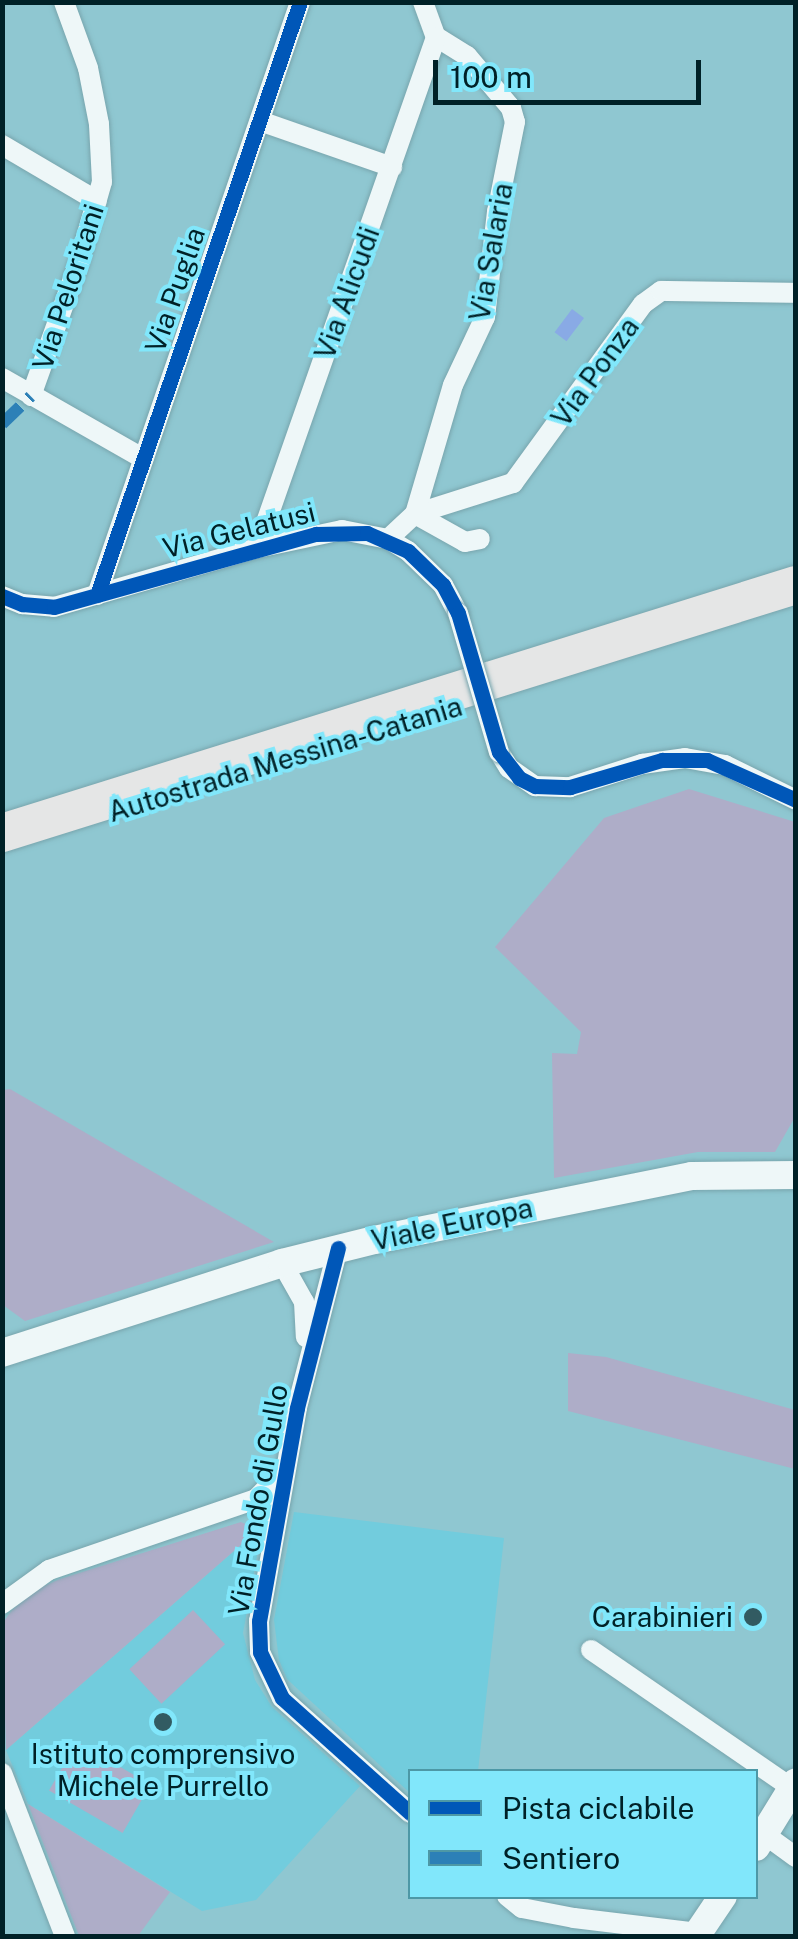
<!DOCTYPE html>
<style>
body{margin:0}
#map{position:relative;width:798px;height:1939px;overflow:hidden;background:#8fc7d1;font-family:"Public Sans",sans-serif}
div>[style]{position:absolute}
.built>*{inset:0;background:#72ccdd}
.green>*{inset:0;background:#aeadc8;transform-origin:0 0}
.water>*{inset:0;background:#89aae5;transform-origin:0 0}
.roads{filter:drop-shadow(0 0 2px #78a5ad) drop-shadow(0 0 2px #78a5ad)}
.street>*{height:20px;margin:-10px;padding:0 10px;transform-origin:10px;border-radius:10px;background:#eef7f8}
.secondary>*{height:28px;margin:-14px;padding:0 14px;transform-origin:14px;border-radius:14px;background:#eef7f8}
.highway>*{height:38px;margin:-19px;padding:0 19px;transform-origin:19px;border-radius:19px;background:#e5e6e6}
.bridges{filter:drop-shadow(0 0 2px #78a5ad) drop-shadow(0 0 2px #78a5ad)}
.street-bridge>*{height:20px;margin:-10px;padding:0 10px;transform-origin:10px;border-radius:10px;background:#eef7f8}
.quiet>*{height:12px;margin-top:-6px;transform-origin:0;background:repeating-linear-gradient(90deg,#2c80b7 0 25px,transparent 0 37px)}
.cycleway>*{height:15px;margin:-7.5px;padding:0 7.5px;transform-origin:7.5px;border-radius:7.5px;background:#0057b8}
.dots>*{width:28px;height:28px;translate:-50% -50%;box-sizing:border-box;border:5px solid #81e7fb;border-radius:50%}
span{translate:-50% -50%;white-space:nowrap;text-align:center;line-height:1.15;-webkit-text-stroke:8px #81e7fb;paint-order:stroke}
.street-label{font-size:28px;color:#002127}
.poi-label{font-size:28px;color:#002127}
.right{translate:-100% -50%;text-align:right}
.frame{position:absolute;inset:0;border:5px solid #002127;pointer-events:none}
.legend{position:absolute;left:408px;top:1769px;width:350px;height:130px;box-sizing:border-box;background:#81e7fb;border:2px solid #4d98a6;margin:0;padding:12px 18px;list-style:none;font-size:30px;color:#002127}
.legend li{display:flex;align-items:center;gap:20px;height:50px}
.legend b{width:50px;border:2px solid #4d98a6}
.scale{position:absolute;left:433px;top:60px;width:268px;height:45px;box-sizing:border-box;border:5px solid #002127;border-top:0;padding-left:12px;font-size:30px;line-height:35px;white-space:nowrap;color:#002127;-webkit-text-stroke:8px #81e7fb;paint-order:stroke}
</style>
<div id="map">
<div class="built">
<div style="clip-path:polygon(294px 1512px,504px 1538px,478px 1771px,410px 1772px,410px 1793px,287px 1679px,279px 1660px,274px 1620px)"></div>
<div style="clip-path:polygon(258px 1530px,260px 1540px,243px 1633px,255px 1680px,272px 1707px,360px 1786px,256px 1900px,202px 1911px,28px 1804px,6px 1750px)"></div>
</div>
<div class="green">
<div style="clip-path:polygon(689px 789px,795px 822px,795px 1117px,775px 1152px,698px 1152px,554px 1178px,552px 1053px,577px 1054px,581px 1032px,495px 947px,604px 818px)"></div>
<div style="clip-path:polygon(10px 1089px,274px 1242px,25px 1321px,3px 1305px,2px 1090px)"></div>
<div style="clip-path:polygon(568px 1353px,606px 1357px,795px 1410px,795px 1469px,568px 1411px)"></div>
<div style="clip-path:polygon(241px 1522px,258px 1530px,6px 1750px,2px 1624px,12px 1610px,37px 1589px,60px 1579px)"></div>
<div style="left:193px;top:1610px;width:47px;height:87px;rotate:47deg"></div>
<div style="left:77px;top:1742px;width:85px;height:56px;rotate:30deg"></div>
<div style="clip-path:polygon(28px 1804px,170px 1892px,138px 1936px,79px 1936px)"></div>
</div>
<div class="water">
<div style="left:572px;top:309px;width:15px;height:29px;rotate:37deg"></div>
</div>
<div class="roads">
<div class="street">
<div style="left:423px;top:2px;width:37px;rotate:70deg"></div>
<div style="left:260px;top:121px;width:140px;rotate:19.2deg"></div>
<div style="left:2px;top:145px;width:110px;rotate:30.5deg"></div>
<div style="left:2px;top:378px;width:163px;rotate:29.7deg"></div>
<div style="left:31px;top:396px;width:142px;rotate:-70.3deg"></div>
<div style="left:79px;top:262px;width:83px;rotate:-74deg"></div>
<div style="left:102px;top:182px;width:58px;rotate:-93deg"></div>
<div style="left:99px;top:124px;width:57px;rotate:-101.1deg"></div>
<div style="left:88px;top:68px;width:70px;rotate:-110deg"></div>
<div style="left:415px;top:514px;width:103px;rotate:-17.6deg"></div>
<div style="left:513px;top:483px;width:221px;rotate:-54deg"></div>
<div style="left:643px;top:304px;width:22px;rotate:-36deg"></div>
<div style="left:661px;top:291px;width:135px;rotate:0.8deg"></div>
<div style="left:415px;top:514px;width:57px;rotate:29.2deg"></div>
<div style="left:465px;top:542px;width:15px;rotate:-11deg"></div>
<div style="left:388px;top:539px;width:37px;rotate:-43deg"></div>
<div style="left:415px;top:514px;width:134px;rotate:-73.6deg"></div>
<div style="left:453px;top:385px;width:75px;rotate:-64.8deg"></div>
<div style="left:485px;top:317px;width:106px;rotate:-83.5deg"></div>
<div style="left:497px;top:212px;width:92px;rotate:-78.7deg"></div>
<div style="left:515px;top:122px;width:15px;rotate:-106deg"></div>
<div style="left:511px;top:108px;width:68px;rotate:-130.2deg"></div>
<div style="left:467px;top:56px;width:36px;rotate:-148deg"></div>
<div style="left:257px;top:548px;width:541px;rotate:-70.69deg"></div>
<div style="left:97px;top:595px;width:627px;rotate:-71.1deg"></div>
<div style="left:2px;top:596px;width:22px;rotate:22deg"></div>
<div style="left:22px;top:604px;width:32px;rotate:5deg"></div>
<div style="left:54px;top:607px;width:211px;rotate:-16.2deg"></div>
<div style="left:257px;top:548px;width:87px;rotate:-12deg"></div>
<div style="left:342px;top:530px;width:47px;rotate:11.1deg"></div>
<div style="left:388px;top:539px;width:23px;rotate:31deg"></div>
<div style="left:408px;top:551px;width:49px;rotate:44.2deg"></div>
<div style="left:443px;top:585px;width:32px;rotate:62deg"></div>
<div style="left:499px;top:752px;width:19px;rotate:58deg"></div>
<div style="left:509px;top:768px;width:32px;rotate:35deg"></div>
<div style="left:535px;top:786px;width:35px;rotate:2deg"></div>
<div style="left:570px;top:787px;width:76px;rotate:-17.7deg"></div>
<div style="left:642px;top:764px;width:43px;rotate:-7.9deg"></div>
<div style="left:685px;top:758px;width:41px;rotate:9.9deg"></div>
<div style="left:725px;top:765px;width:79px;rotate:26.2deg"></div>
<div style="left:338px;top:1248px;width:165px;rotate:104.4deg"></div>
<div style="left:297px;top:1408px;width:216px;rotate:100.1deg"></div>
<div style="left:259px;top:1621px;width:31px;rotate:88deg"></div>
<div style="left:260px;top:1652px;width:51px;rotate:64.4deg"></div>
<div style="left:282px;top:1698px;width:172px;rotate:41.9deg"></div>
<div style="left:282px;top:1263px;width:45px;rotate:60.6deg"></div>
<div style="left:304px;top:1302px;width:35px;rotate:87deg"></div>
<div style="left:2px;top:1604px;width:58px;rotate:-35.9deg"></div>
<div style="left:49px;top:1570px;width:219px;rotate:-18.9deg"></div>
<div style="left:256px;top:1499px;width:42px;rotate:-46deg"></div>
<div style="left:591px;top:1650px;width:244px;rotate:34.5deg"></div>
<div style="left:2px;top:1773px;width:175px;rotate:68.9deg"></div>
<div style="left:764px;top:1834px;width:39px;rotate:36deg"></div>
<div style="left:507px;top:1896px;width:19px;rotate:39deg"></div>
<div style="left:522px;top:1908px;width:53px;rotate:10.9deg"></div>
<div style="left:574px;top:1918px;width:125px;rotate:6.9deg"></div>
</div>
<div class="secondary">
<div style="left:2px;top:1353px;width:294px;rotate:-17.8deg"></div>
<div style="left:282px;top:1263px;width:95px;rotate:-14deg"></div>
<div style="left:374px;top:1240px;width:324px;rotate:-11.4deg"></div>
<div style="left:692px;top:1176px;width:104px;rotate:-0.6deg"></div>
<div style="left:756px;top:1847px;width:76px;rotate:-58.4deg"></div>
<div style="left:696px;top:1936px;width:48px;rotate:-56deg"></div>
</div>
<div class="highway">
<div style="left:2px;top:833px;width:832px;rotate:-17.35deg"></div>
</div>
</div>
<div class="bridges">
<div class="street-bridge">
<div style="left:458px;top:613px;width:145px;rotate:73.6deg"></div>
</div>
</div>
<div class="quiet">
<div style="left:2px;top:424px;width:40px;rotate:-44deg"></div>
</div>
<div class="cycleway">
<div style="left:97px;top:595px;width:627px;rotate:-71.1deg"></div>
<div style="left:2px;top:596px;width:22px;rotate:22deg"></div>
<div style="left:22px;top:604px;width:32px;rotate:5deg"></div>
<div style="left:54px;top:607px;width:272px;rotate:-15.6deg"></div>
<div style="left:316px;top:534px;width:51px;rotate:-1.1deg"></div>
<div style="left:367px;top:533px;width:45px;rotate:23.7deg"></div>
<div style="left:408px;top:551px;width:49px;rotate:44.2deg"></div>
<div style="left:443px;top:585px;width:32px;rotate:62deg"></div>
<div style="left:458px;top:613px;width:145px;rotate:73.6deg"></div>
<div style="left:499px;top:752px;width:33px;rotate:52deg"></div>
<div style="left:519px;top:778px;width:18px;rotate:27deg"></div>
<div style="left:535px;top:786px;width:35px;rotate:2deg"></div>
<div style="left:570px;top:787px;width:96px;rotate:-16.4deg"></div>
<div style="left:662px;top:760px;width:45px"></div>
<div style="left:707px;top:760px;width:98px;rotate:24.2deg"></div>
<div style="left:338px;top:1248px;width:165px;rotate:104.4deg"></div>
<div style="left:297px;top:1408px;width:216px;rotate:100.1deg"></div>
<div style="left:259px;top:1621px;width:31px;rotate:88deg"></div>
<div style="left:260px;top:1652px;width:51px;rotate:64.4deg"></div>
<div style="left:282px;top:1698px;width:172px;rotate:41.9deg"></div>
</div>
<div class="dots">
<div style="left:753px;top:1617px;background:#325b62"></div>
<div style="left:163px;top:1722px;background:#325b62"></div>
</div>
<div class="street-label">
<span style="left:491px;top:252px;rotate:-80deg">Via Salaria</span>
<span style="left:68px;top:287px;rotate:-72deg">Via Peloritani</span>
<span style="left:175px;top:290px;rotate:-71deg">Via Puglia</span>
<span style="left:347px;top:293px;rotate:-70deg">Via Alicudi</span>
<span style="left:595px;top:372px;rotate:-54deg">Via Ponza</span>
<span style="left:239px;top:530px;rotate:-14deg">Via Gelatusi</span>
<span style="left:285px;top:759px;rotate:-17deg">Autostrada Messina-Catania</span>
<span style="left:452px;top:1224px;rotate:-12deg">Viale Europa</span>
<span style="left:258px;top:1500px;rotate:-80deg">Via Fondo di Gullo</span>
</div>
<div class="poi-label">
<span class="right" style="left:733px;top:1617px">Carabinieri</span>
<span style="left:163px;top:1770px">Istituto comprensivo<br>Michele Purrello</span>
</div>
<div class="frame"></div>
<ul class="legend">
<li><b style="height:12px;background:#0057b8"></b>Pista ciclabile</li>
<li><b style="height:12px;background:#2c80b7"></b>Sentiero</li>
</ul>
<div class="scale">100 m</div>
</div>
